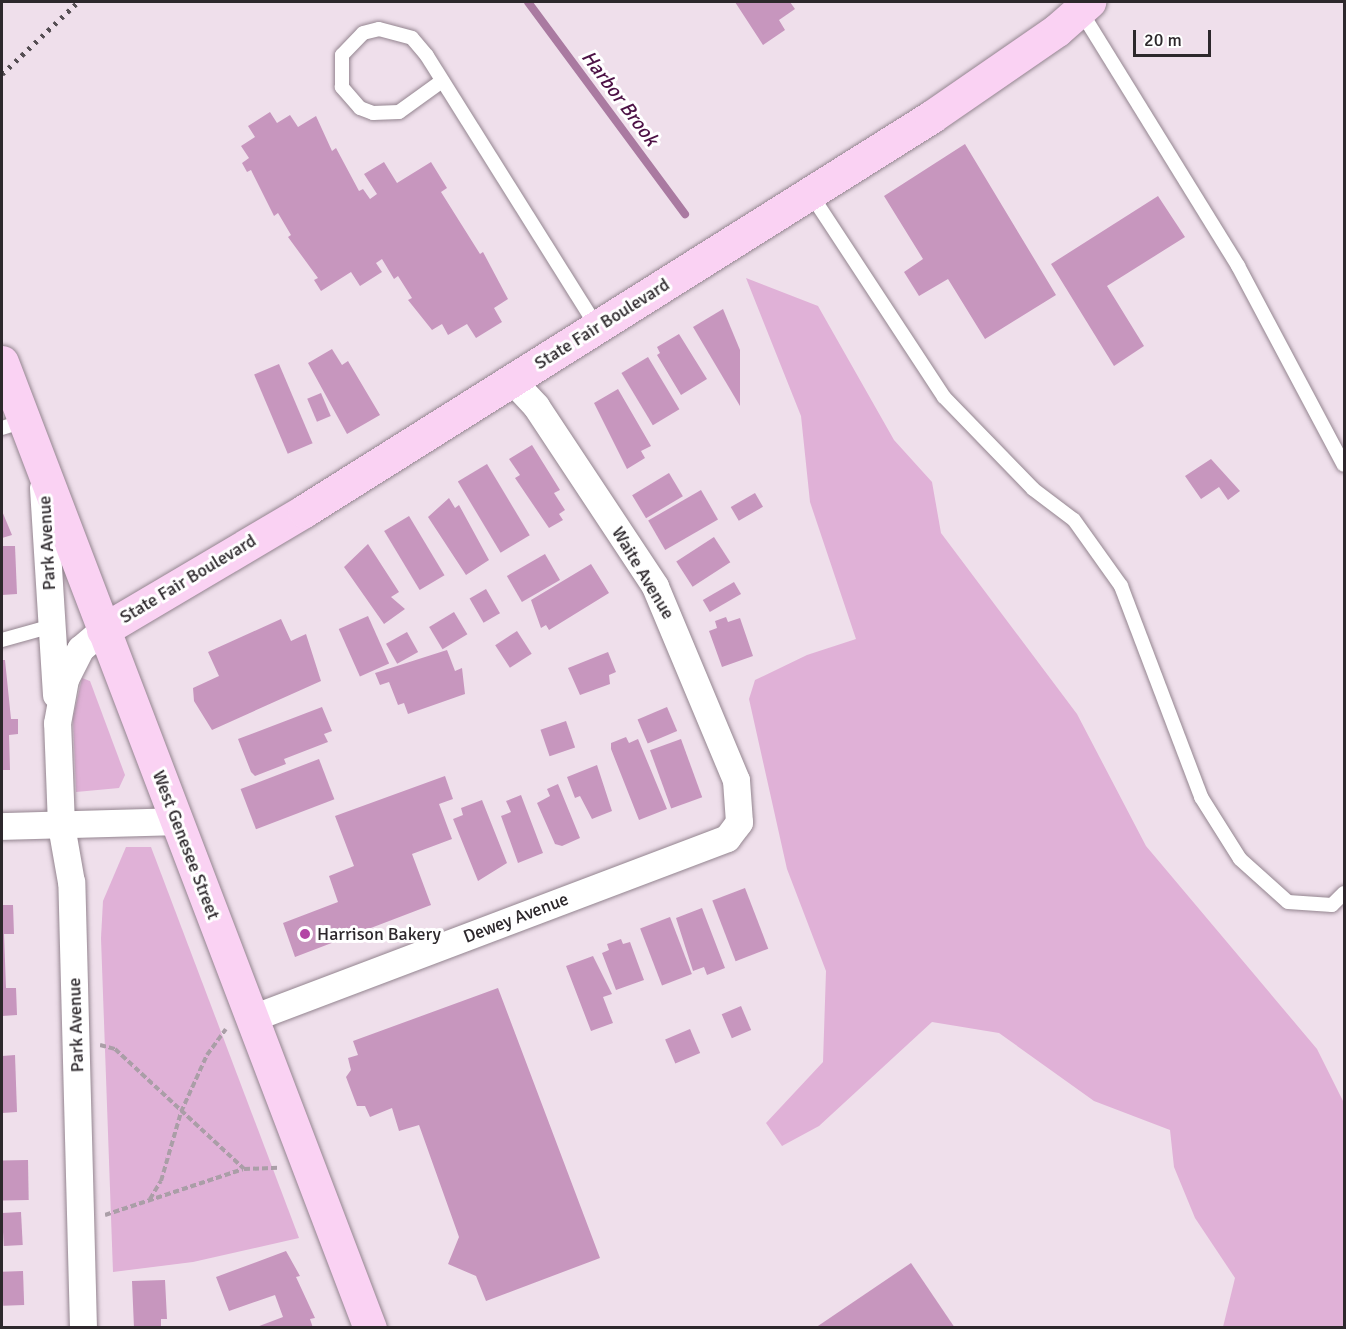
<!DOCTYPE html>
<style>
body{margin:0}
#map{position:relative;width:1346px;height:1329px;overflow:hidden;background:#efdfeb;font-family:Signika,sans-serif}
div>[style]{position:absolute}
.green>*{inset:0;background:#e0b1d7}
.stream>*{height:8px;margin:-4px;padding:0 4px;transform-origin:4px;border-radius:4px;background:#aa7aa1}
.building>*{inset:0;background:#c796be;transform-origin:0 0}
.path>*{height:4px;margin-top:-2px;transform-origin:0;background:repeating-linear-gradient(90deg,#aa9ea7 0 6px,transparent 0 9px)}
.roads{filter:drop-shadow(0 0 2px #948590) drop-shadow(0 0 2px #948590)}
.lane>*{height:14px;margin:-7px;padding:0 7px;transform-origin:7px;border-radius:7px;background:#fff}
.street>*{height:27px;margin:-13.5px;padding:0 13.5px;transform-origin:13.5px;border-radius:13.5px;background:#fff}
.primary>*{height:33px;margin:-16.5px;padding:0 16.5px;transform-origin:16.5px;border-radius:16.5px;background:#fad2f3}
.rail>*{height:4.5px;margin-top:-2.25px;transform-origin:0;background:repeating-linear-gradient(90deg,#554e53 0 3px,transparent 0 9px)}
.dots>*{width:16px;height:16px;translate:-50% -50%;box-sizing:border-box;border:3px solid #fff;border-radius:50%}
span{translate:-50% -50%;white-space:nowrap;text-align:center;line-height:1.15;-webkit-text-stroke:6px #fff;paint-order:stroke}
.street-label{font-size:18px;color:#2d282c}
.poi-label{font-size:18px;color:#2d282c}
.left{translate:0 -50%;text-align:left}
.water-label{font-size:20px;color:#4c1145;font-style:italic}
.frame{position:absolute;inset:0;border:3px solid #2d282c;pointer-events:none}
.scale{position:absolute;left:1133px;top:30px;width:78px;height:27px;box-sizing:border-box;border:3px solid #2d282c;border-top:0;padding-left:8px;font-size:18px;line-height:21px;white-space:nowrap;color:#2d282c;-webkit-text-stroke:4px #fff;paint-order:stroke}
</style>
<div id="map">
<div class="green">
<div style="clip-path:polygon(746px 278px,818px 306px,894px 440px,932px 482px,941px 533px,1077px 714px,1146px 846px,1317px 1049px,1344px 1103px,1344px 1327px,1223px 1327px,1235px 1278px,1195px 1218px,1174px 1167px,1170px 1130px,1094px 1101px,999px 1033px,932px 1022px,819px 1126px,782px 1146px,766px 1123px,823px 1062px,826px 971px,787px 869px,749px 699px,755px 680px,807px 655px,856px 639px,810px 502px,801px 416px)"></div>
<div style="clip-path:polygon(82px 678px,90px 681px,125px 775px,119px 788px,76px 792px,73px 718px)"></div>
<div style="clip-path:polygon(126px 847px,151px 847px,299px 1238px,193px 1262px,113px 1272px,101px 938px,103px 901px)"></div>
</div>
<div class="stream">
<div style="left:528px;top:2px;width:264px;rotate:53.5deg"></div>
</div>
<div class="building">
<div style="clip-path:polygon(735px 2px,790px 2px,795px 9px,779px 20px,785px 30px,763px 45px)"></div>
<div style="clip-path:polygon(270px 112px,277px 123px,290px 115px,298px 127px,316px 116px,332px 151px,336px 148px,359px 191px,363px 189px,370px 199px,377px 194px,364px 174px,384px 162px,397px 183px,431px 162px,447px 188px,441px 192px,480px 254px,483px 252px,508px 299px,494px 308px,502px 322px,476px 338px,467px 324px,448px 335px,442px 324px,432px 330px,408px 300px,412px 298px,398px 276px,394px 279px,382px 259px,376px 263px,382px 272px,360px 286px,351px 272px,321px 291px,314px 280px,318px 278px,288px 237px,291px 235px,278px 213px,274px 216px,251px 170px,247px 172px,242px 163px,249px 158px,241px 146px,255px 137px,248px 126px)"></div>
<div style="clip-path:polygon(965px 144px,1056px 295px,985px 339px,948px 279px,919px 296px,904px 272px,923px 259px,884px 196px)"></div>
<div style="clip-path:polygon(1158px 196px,1185px 237px,1107px 286px,1144px 346px,1114px 366px,1051px 264px)"></div>
<div style="clip-path:polygon(723px 309px,740px 350px,740px 406px,693px 327px)"></div>
<div style="clip-path:polygon(679px 334px,707px 379px,681px 395px,657px 355px,660px 353px,657px 347px)"></div>
<div style="clip-path:polygon(332px 349px,342px 365px,348px 361px,380px 415px,347px 434px,308px 363px)"></div>
<div style="left:648px;top:357px;width:61px;height:31px;rotate:59deg"></div>
<div style="left:279px;top:364px;width:86px;height:27px;rotate:67deg"></div>
<div style="clip-path:polygon(618px 389px,651px 446px,641px 451px,645px 458px,627px 469px,594px 403px)"></div>
<div style="left:321px;top:393px;width:25px;height:15px;rotate:67deg"></div>
<div style="clip-path:polygon(532px 445px,560px 490px,554px 493px,565px 510px,559px 514px,563px 520px,549px 528px,515px 478px,520px 475px,509px 459px)"></div>
<div style="clip-path:polygon(1211px 459px,1240px 491px,1228px 500px,1219px 487px,1201px 499px,1185px 476px)"></div>
<div style="left:487px;top:464px;width:83px;height:34px;rotate:59deg"></div>
<div style="left:669px;top:473px;width:27px;height:43px;rotate:59deg"></div>
<div style="left:701px;top:490px;width:34px;height:61px;rotate:60deg"></div>
<div style="left:755px;top:493px;width:16px;height:28px;rotate:60deg"></div>
<div style="clip-path:polygon(449px 498px,455px 508px,459px 505px,489px 560px,466px 575px,428px 517px)"></div>
<div style="clip-path:polygon(2px 511px,12px 535px,2px 538px)"></div>
<div style="left:409px;top:516px;width:69px;height:29px;rotate:59deg"></div>
<div style="left:714px;top:537px;width:30px;height:45px;rotate:57deg"></div>
<div style="clip-path:polygon(368px 544px,399px 592px,391px 597px,405px 609px,384px 624px,344px 567px)"></div>
<div style="clip-path:polygon(2px 546px,15px 546px,17px 594px,2px 595px)"></div>
<div style="left:545px;top:554px;width:30px;height:44px;rotate:60deg"></div>
<div style="clip-path:polygon(591px 564px,609px 593px,549px 630px,546px 625px,541px 628px,531px 600px)"></div>
<div style="left:734px;top:582px;width:14px;height:36px;rotate:60deg"></div>
<div style="left:486px;top:589px;width:28px;height:19px;rotate:60deg"></div>
<div style="left:454px;top:612px;width:26px;height:29px;rotate:59deg"></div>
<div style="left:368px;top:616px;width:52px;height:32px;rotate:66deg"></div>
<div style="clip-path:polygon(726px 617px,728px 622px,740px 618px,753px 656px,722px 667px,709px 631px,717px 628px,715px 621px)"></div>
<div style="clip-path:polygon(281px 619px,291px 641px,306px 634px,321px 681px,212px 730px,194px 701px,193px 688px,219px 676px,208px 652px)"></div>
<div style="left:517px;top:631px;width:27px;height:26px;rotate:57deg"></div>
<div style="left:407px;top:632px;width:23px;height:24px;rotate:61deg"></div>
<div style="clip-path:polygon(447px 650px,455px 671px,462px 668px,465px 694px,408px 714px,404px 703px,398px 705px,389px 682px,380px 685px,375px 673px)"></div>
<div style="clip-path:polygon(608px 652px,616px 672px,609px 675px,610px 684px,580px 695px,568px 668px)"></div>
<div style="clip-path:polygon(2px 660px,5px 660px,11px 719px,18px 719px,18px 734px,9px 735px,10px 770px,2px 770px)"></div>
<div style="clip-path:polygon(322px 707px,332px 731px,324px 734px,328px 742px,284px 759px,286px 764px,255px 776px,251px 772px,238px 739px)"></div>
<div style="left:667px;top:707px;width:26px;height:32px;rotate:67deg"></div>
<div style="left:566px;top:721px;width:28px;height:27px;rotate:71deg"></div>
<div style="clip-path:polygon(626px 737px,629px 743px,638px 739px,667px 809px,639px 820px,611px 749px,611px 743px)"></div>
<div style="left:681px;top:739px;width:62px;height:33px;rotate:70deg"></div>
<div style="left:319px;top:759px;width:43px;height:84px;rotate:69deg"></div>
<div style="clip-path:polygon(597px 765px,612px 811px,592px 819px,580px 796px,575px 798px,567px 777px)"></div>
<div style="clip-path:polygon(445px 776px,453px 799px,439px 804px,452px 839px,412px 854px,431px 905px,295px 957px,283px 923px,338px 902px,329px 876px,354px 866px,335px 816px)"></div>
<div style="clip-path:polygon(558px 784px,580px 838px,562px 846px,555px 844px,537px 803px,550px 796px,547px 789px)"></div>
<div style="clip-path:polygon(521px 795px,543px 853px,518px 863px,501px 816px,511px 812px,506px 801px)"></div>
<div style="clip-path:polygon(482px 800px,507px 863px,478px 881px,453px 819px,463px 815px,461px 808px)"></div>
<div style="left:745px;top:888px;width:65px;height:35px;rotate:69deg"></div>
<div style="clip-path:polygon(2px 905px,13px 905px,14px 934px,4px 934px,6px 988px,16px 988px,17px 1015px,2px 1016px)"></div>
<div style="clip-path:polygon(702px 908px,725px 968px,707px 975px,704px 967px,693px 971px,676px 918px)"></div>
<div style="left:670px;top:917px;width:61px;height:32px;rotate:69deg"></div>
<div style="clip-path:polygon(621px 939px,623px 944px,630px 942px,644px 980px,616px 990px,602px 953px,609px 950px,607px 944px)"></div>
<div style="clip-path:polygon(593px 956px,612px 994px,603px 997px,613px 1023px,591px 1031px,566px 966px)"></div>
<div style="clip-path:polygon(498px 988px,600px 1258px,486px 1301px,476px 1276px,448px 1264px,459px 1237px,419px 1125px,399px 1131px,392px 1108px,370px 1117px,365px 1106px,357px 1106px,346px 1077px,351px 1070px,348px 1058px,358px 1055px,353px 1041px)"></div>
<div style="left:741px;top:1006px;width:26px;height:21px;rotate:67deg"></div>
<div style="left:690px;top:1029px;width:26px;height:27px;rotate:67deg"></div>
<div style="clip-path:polygon(15px 1055px,17px 1112px,2px 1113px,2px 1056px)"></div>
<div style="left:28px;top:1160px;width:40px;height:26px;rotate:89deg"></div>
<div style="left:21px;top:1212px;width:33px;height:19px;rotate:87deg"></div>
<div style="clip-path:polygon(286px 1251px,300px 1276px,296px 1277px,315px 1318px,310px 1319px,313px 1328px,254px 1328px,283px 1317px,275px 1295px,229px 1311px,216px 1277px)"></div>
<div style="clip-path:polygon(911px 1263px,955px 1328px,815px 1328px)"></div>
<div style="left:23px;top:1271px;width:34px;height:21px;rotate:88deg"></div>
<div style="clip-path:polygon(165px 1280px,167px 1319px,161px 1319px,161px 1327px,134px 1328px,132px 1281px)"></div>
</div>
<div class="path">
<div style="left:100px;top:1045px;width:16px;rotate:15deg"></div>
<div style="left:115px;top:1049px;width:176px;rotate:42.9deg"></div>
<div style="left:244px;top:1169px;width:34px;rotate:-2deg"></div>
<div style="left:150px;top:1199px;width:21px;rotate:-59deg"></div>
<div style="left:161px;top:1181px;width:72px;rotate:-73.8deg"></div>
<div style="left:181px;top:1112px;width:63px;rotate:-65.5deg"></div>
<div style="left:207px;top:1055px;width:32px;rotate:-54deg"></div>
<div style="left:105px;top:1215px;width:145px;rotate:-18.4deg"></div>
</div>
<div class="roads">
<div class="lane">
<div style="left:1080px;top:10px;width:301px;rotate:58.3deg"></div>
<div style="left:1238px;top:266px;width:225px;rotate:62deg"></div>
<div style="left:442px;top:81px;width:53px;rotate:144.2deg"></div>
<div style="left:399px;top:112px;width:26px;rotate:178deg"></div>
<div style="left:373px;top:113px;width:14px;rotate:-159deg"></div>
<div style="left:360px;top:108px;width:28px;rotate:-131deg"></div>
<div style="left:342px;top:87px;width:32px;rotate:-90deg"></div>
<div style="left:342px;top:55px;width:30px;rotate:-46deg"></div>
<div style="left:363px;top:33px;width:16px;rotate:-14deg"></div>
<div style="left:379px;top:29px;width:34px;rotate:15deg"></div>
<div style="left:412px;top:38px;width:23px;rotate:50deg"></div>
<div style="left:427px;top:56px;width:320px;rotate:57.9deg"></div>
<div style="left:810px;top:193px;width:244px;rotate:56.7deg"></div>
<div style="left:944px;top:397px;width:128px;rotate:45.9deg"></div>
<div style="left:1033px;top:489px;width:51px;rotate:37.1deg"></div>
<div style="left:1074px;top:520px;width:81px;rotate:54.5deg"></div>
<div style="left:1121px;top:586px;width:226px;rotate:69.2deg"></div>
<div style="left:1201px;top:797px;width:73px;rotate:57.8deg"></div>
<div style="left:1240px;top:859px;width:64px;rotate:41.9deg"></div>
<div style="left:1288px;top:902px;width:44px;rotate:3.9deg"></div>
<div style="left:1332px;top:905px;width:17px;rotate:-45deg"></div>
<div style="left:2px;top:428px;width:22px;rotate:-18deg"></div>
<div style="left:2px;top:640px;width:52px;rotate:-15.6deg"></div>
</div>
<div class="street">
<div style="left:43px;top:488px;width:207px;rotate:86.4deg"></div>
<div style="left:2px;top:826px;width:175px;rotate:-1.6deg"></div>
<div style="left:252px;top:1018px;width:508px;rotate:-20.75deg"></div>
<div style="left:727px;top:838px;width:20px;rotate:-53deg"></div>
<div style="left:739px;top:822px;width:42px;rotate:-94.1deg"></div>
<div style="left:736px;top:780px;width:210px;rotate:-112.7deg"></div>
<div style="left:655px;top:586px;width:216px;rotate:-123.5deg"></div>
<div style="left:536px;top:406px;width:35px;rotate:-133deg"></div>
<div style="left:83px;top:1328px;width:446px;rotate:-91.5deg"></div>
<div style="left:71px;top:882px;width:58px;rotate:-100deg"></div>
<div style="left:61px;top:825px;width:102px;rotate:-92.2deg"></div>
<div style="left:57px;top:723px;width:45px;rotate:-79.7deg"></div>
<div style="left:65px;top:679px;width:34px;rotate:-63deg"></div>
<div style="left:80px;top:649px;width:30px;rotate:-40deg"></div>
</div>
<div class="primary">
<div style="left:2px;top:362px;width:1034px;rotate:69.15deg"></div>
<div style="left:103px;top:630px;width:234px;rotate:-30.6deg"></div>
<div style="left:304px;top:511px;width:741px;rotate:-32.14deg"></div>
<div style="left:931px;top:117px;width:153px;rotate:-34.6deg"></div>
<div style="left:1057px;top:30px;width:43px;rotate:-41.2deg"></div>
</div>
</div>
<div class="rail">
<div style="left:2px;top:74px;width:105px;rotate:-43.5deg"></div>
</div>
<div class="dots">
<div style="left:305px;top:934px;background:#b346a5"></div>
</div>
<div class="street-label">
<span style="left:602px;top:324px;rotate:-32deg">State Fair Boulevard</span>
<span style="left:47px;top:543px;rotate:-93deg">Park Avenue</span>
<span style="left:643px;top:573px;rotate:59deg">Waite Avenue</span>
<span style="left:188px;top:579px;rotate:-31deg">State Fair Boulevard</span>
<span style="left:186px;top:845px;rotate:69deg">West Genesee Street</span>
<span style="left:516px;top:918px;rotate:-21deg">Dewey Avenue</span>
<span style="left:76px;top:1025px;rotate:-92deg">Park Avenue</span>
</div>
<div class="poi-label">
<span class="left" style="left:317px;top:934px">Harrison Bakery</span>
</div>
<div class="water-label">
<span style="left:620px;top:98px;rotate:53deg">Harbor Brook</span>
</div>
<div class="frame"></div>
<div class="scale">20 m</div>
</div>
